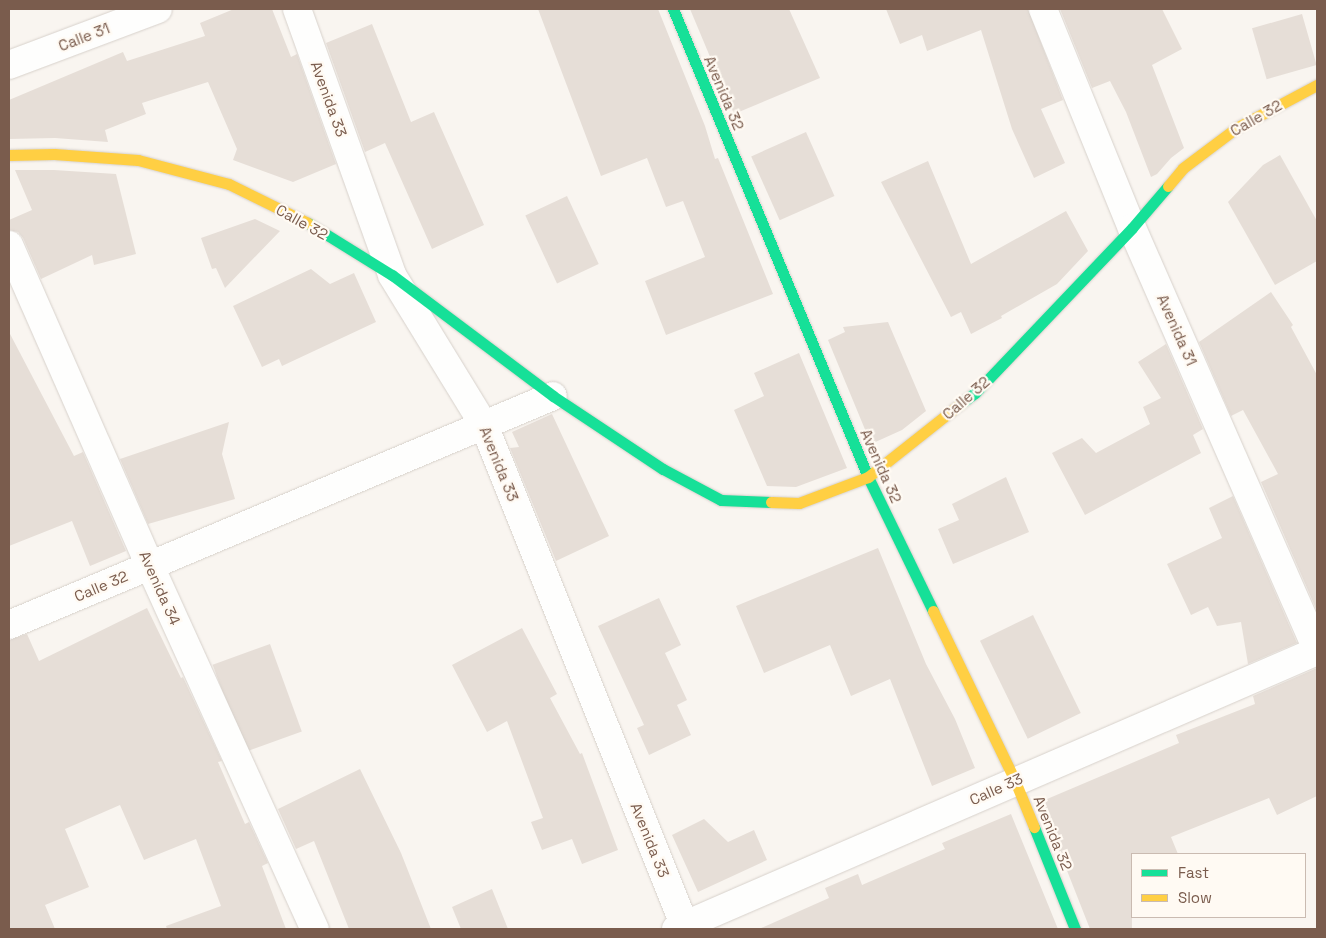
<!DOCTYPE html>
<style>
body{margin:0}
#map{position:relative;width:1326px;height:938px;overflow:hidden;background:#f9f5f0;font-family:"Space Grotesk",sans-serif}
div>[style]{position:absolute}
.building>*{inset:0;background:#e6ded7;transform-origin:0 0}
.roads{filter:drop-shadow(0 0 1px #d7d1cb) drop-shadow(0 0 1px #d7d1cb)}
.street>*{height:28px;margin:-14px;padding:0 14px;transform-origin:14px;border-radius:14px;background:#fefefd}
.fast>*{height:11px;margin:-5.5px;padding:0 5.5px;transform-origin:5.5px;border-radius:5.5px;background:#16e098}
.slow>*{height:11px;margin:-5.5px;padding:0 5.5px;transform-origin:5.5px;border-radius:5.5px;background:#ffcf43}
span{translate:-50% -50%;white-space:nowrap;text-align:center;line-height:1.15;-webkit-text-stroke:4.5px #fffaf3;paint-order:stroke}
.street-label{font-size:15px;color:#7a5c4d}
.frame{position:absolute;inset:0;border:10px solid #7a5c4d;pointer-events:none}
.legend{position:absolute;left:1131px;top:853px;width:175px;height:65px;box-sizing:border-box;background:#fffaf3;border:1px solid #cabbb1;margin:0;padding:6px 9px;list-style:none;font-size:15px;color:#7a5c4d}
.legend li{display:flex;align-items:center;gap:10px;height:25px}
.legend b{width:25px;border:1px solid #cabbb1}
</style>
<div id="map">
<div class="building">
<div style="clip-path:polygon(234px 9px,272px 9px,291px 57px,297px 54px,336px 164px,293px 182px,233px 160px,237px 149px,208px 82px,142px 103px,146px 114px,105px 130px,108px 142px,55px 138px,9px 139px,9px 100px,123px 52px,127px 61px,205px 36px,200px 23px)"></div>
<div style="clip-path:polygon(538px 9px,658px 9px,705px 126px,715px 159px,718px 158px,773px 294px,666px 335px,645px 281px,705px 257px,683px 201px,666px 207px,647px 158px,601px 176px)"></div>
<div style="clip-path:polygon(690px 9px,789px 9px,820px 78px,734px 114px)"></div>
<div style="clip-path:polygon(886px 9px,1028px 9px,1063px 100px,1041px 109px,1065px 163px,1034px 178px,1012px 129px,981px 30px,927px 51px,922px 35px,900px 44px)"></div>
<div style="clip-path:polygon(1060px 9px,1162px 9px,1182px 49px,1152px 65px,1184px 148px,1171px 158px,1157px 174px,1151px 177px,1126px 112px,1110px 81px,1092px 88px)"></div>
<div style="left:1302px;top:14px;width:53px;height:52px;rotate:74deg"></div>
<div style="clip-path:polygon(372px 24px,411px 122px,434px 112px,484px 225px,432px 249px,385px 143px,365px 152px,326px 43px)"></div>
<div style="left:806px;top:132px;width:70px;height:60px;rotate:66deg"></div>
<div style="clip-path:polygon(1280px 155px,1317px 221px,1317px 261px,1275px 285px,1228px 202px,1263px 165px)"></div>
<div style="clip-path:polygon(928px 161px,971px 264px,1066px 211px,1088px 251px,1057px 284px,1001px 316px,1002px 318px,971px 334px,961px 312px,951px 317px,881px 182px)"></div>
<div style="clip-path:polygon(15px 170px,54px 170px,116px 174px,136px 254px,94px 265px,92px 255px,41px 279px,23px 238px,18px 232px,9px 230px,9px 220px,32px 210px)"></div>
<div style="left:567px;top:196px;width:75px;height:46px;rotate:65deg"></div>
<div style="clip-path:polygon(255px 219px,280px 231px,225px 288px,216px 268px,212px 269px,201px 238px)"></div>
<div style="clip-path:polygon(311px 269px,330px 284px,354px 273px,376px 322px,282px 366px,279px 359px,262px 367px,233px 306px)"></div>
<div style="clip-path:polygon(1271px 292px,1293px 325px,1291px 327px,1317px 375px,1317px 611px,1261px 482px,1278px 474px,1243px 410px,1231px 416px,1199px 342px)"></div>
<div style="clip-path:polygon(888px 322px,926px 411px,902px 430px,871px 444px,828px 340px,845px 332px,843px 327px)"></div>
<div style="clip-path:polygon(9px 332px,74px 456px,83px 452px,126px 551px,90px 566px,72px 521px,9px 546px)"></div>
<div style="clip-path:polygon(1166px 344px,1203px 429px,1193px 435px,1201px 453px,1085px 515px,1052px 453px,1082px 438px,1096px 453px,1150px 424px,1143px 407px,1161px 398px,1138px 362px)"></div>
<div style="clip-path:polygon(799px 353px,847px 468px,796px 487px,767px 486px,734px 410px,764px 396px,754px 373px)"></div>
<div style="clip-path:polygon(552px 414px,609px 536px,556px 561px,510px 448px,519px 447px,512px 432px)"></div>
<div style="clip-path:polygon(229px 422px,222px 454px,235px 499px,148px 524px,120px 459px)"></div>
<div style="clip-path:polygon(1006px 477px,1029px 532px,953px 564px,938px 529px,959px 520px,952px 504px)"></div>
<div style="clip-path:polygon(1233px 496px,1297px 643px,1248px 664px,1241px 622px,1217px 626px,1208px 607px,1191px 615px,1167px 564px,1222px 538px,1209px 508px)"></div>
<div style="clip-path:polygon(878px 548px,926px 664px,955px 719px,975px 768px,932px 786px,890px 679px,851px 696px,830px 645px,764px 673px,736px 606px)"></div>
<div style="clip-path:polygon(659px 598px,681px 645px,665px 653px,687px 700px,677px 705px,691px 735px,649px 755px,637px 728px,644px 725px,598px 626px)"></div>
<div style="clip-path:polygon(147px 608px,181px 678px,183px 677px,222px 761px,218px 762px,245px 824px,249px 822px,268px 863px,262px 866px,286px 929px,167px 929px,166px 926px,221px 906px,196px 839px,144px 860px,120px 805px,65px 829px,89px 887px,45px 905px,55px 929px,9px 929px,9px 640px,27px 634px,39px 661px)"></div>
<div style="left:1033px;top:615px;width:109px;height:59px;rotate:64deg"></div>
<div style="clip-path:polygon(522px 628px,557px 694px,550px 698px,580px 754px,582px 753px,618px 850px,582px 864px,572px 839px,542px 850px,531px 822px,543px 818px,507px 721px,487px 732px,452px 665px)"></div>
<div style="left:270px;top:644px;width:93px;height:61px;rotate:70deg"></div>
<div style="clip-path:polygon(1317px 668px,1317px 796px,1277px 815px,1269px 798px,1171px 837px,1178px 854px,1132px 854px,1132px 929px,1090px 929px,1040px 802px,1179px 743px,1176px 735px,1255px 704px,1253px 696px)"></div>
<div style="clip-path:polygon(360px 769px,401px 853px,431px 929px,349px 929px,314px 841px,296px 849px,278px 809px)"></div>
<div style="clip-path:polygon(1011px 814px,1058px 929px,759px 929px,829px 898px,825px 888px,858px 874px,862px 885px,945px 849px,942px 843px)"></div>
<div style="clip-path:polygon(704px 819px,728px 842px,754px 830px,767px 860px,698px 892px,672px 835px)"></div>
<div style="clip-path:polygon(492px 889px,508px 929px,461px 929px,452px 907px)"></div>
</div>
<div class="roads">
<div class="street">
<div style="left:297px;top:9px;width:282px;rotate:70.3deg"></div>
<div style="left:392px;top:275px;width:176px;rotate:58.5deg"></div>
<div style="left:484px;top:425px;width:543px;rotate:68.16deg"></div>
<div style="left:1043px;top:9px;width:236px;rotate:67.9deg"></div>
<div style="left:1132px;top:228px;width:460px;rotate:66.3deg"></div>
<div style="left:9px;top:65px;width:159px;rotate:-20.6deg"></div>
<div style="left:9px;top:245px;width:351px;rotate:66.3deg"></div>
<div style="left:150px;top:566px;width:399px;rotate:65.6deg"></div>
<div style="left:9px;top:625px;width:590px;rotate:-22.83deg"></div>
<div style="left:676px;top:929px;width:699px;rotate:-23.45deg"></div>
</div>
<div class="fast">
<div style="left:673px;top:9px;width:507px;rotate:67.38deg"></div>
<div style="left:868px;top:477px;width:149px;rotate:64.1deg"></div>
<div style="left:308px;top:223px;width:99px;rotate:31.8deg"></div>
<div style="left:392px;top:275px;width:201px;rotate:36.9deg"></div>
<div style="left:553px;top:396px;width:132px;rotate:33.6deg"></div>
<div style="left:663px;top:469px;width:66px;rotate:28.1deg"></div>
<div style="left:721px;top:500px;width:50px;rotate:2.3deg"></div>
<div style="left:959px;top:405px;width:20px;rotate:-37deg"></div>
<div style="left:975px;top:393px;width:228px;rotate:-46.4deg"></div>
<div style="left:1132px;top:228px;width:55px;rotate:-49.4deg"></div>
<div style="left:1034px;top:827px;width:110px;rotate:68.1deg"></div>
</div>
<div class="slow">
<div style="left:9px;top:155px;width:45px;rotate:-1.3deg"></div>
<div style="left:54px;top:154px;width:84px;rotate:4.1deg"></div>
<div style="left:138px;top:160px;width:94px;rotate:14.8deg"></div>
<div style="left:229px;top:184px;width:88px;rotate:26.3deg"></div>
<div style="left:1168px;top:186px;width:23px;rotate:-50deg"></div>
<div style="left:1183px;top:168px;width:66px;rotate:-37deg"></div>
<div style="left:1236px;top:128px;width:92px;rotate:-28deg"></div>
<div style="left:771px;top:502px;width:28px;rotate:2deg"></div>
<div style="left:799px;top:503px;width:74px;rotate:-20.6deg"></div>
<div style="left:868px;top:477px;width:116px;rotate:-38.4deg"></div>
<div style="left:933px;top:611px;width:189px;rotate:64.2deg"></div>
<div style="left:1015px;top:781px;width:50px;rotate:67.6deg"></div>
</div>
</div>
<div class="street-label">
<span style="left:84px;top:37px;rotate:-21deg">Calle 31</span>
<span style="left:724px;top:93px;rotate:67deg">Avenida 32</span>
<span style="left:329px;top:99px;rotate:70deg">Avenida 33</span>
<span style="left:1256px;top:118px;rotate:-30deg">Calle 32</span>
<span style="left:302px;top:222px;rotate:29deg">Calle 32</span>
<span style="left:1177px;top:330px;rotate:66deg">Avenida 31</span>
<span style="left:966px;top:398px;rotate:-41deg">Calle 32</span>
<span style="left:499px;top:464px;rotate:68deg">Avenida 33</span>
<span style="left:881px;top:466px;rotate:66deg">Avenida 32</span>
<span style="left:101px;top:586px;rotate:-23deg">Calle 32</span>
<span style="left:160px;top:588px;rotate:66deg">Avenida 34</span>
<span style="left:996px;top:789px;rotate:-24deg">Calle 33</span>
<span style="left:1053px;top:833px;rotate:68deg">Avenida 32</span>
<span style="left:650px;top:840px;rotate:68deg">Avenida 33</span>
</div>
<div class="frame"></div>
<ul class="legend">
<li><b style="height:6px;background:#16e098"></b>Fast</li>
<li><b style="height:6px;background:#ffcf43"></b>Slow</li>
</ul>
</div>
